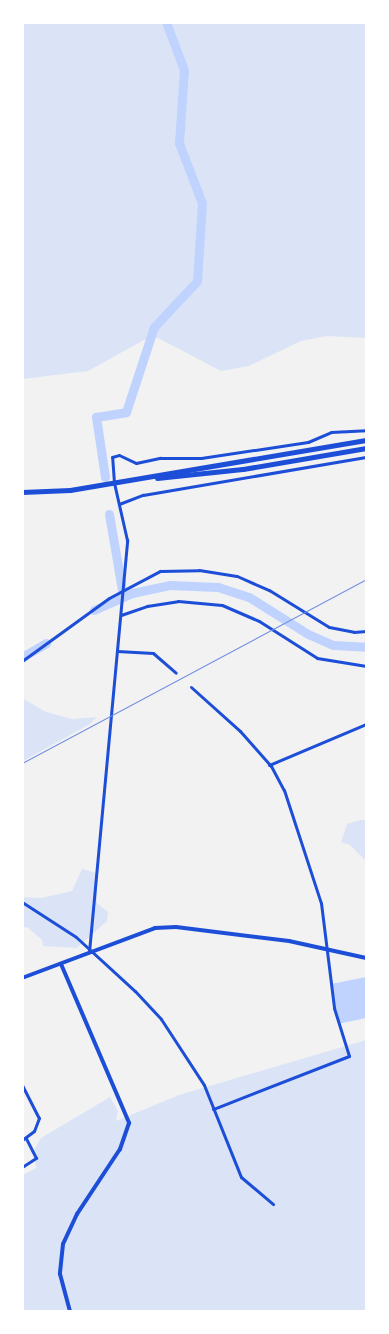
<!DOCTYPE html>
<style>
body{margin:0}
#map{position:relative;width:389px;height:1334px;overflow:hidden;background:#f2f2f2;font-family:"Fira Sans Condensed",sans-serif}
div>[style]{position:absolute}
.green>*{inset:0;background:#dbe4f7}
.water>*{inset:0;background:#bfd3fe}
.river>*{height:9px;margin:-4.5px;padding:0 4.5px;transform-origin:4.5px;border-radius:4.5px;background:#bfd3fe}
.minor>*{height:3px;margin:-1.5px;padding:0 1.5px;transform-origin:1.5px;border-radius:1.5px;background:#1d4ed8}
.tertiary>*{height:4px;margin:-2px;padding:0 2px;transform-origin:2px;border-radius:2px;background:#1d4ed8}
.trunk>*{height:5px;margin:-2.5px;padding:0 2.5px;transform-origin:2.5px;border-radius:2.5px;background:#1d4ed8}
.rail>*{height:1px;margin:-0.5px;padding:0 0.5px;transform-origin:0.5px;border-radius:0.5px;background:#7290e2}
span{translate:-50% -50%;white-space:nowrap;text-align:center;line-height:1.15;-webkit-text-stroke:5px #fff;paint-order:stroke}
.frame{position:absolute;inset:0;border:24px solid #fff;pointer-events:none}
</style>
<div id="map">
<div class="green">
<div style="clip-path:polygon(23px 22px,366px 23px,366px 338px,327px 336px,301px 341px,249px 366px,221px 371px,156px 337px,144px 340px,88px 371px,23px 379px)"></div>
<div style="clip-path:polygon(22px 698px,46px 712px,72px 719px,97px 717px,90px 724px,23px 761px)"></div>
<div style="clip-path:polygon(360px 820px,366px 820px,366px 861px,350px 845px,341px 842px,347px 824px)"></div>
<div style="clip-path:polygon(82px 869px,97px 873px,97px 903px,108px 912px,107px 921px,77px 948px,43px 946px,42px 940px,27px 927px,23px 928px,22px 897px,41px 898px,72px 891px)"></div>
<div style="clip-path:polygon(366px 1040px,366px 1311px,23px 1312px,23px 1175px,36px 1168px,34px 1150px,41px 1138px,110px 1097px,118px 1111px,116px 1121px,179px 1095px)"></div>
</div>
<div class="water">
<div style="clip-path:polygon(366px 977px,366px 1018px,338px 1024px,331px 984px)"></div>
</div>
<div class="river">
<div style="left:105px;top:477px;width:61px;rotate:-98.5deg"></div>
<div style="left:96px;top:417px;width:30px;rotate:-9deg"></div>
<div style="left:126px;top:412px;width:89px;rotate:-71.8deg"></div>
<div style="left:154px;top:327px;width:63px;rotate:-46.9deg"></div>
<div style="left:197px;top:281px;width:78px;rotate:-86.3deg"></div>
<div style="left:202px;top:203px;width:64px;rotate:-111deg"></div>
<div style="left:179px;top:143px;width:73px;rotate:-86.1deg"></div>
<div style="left:184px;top:70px;width:51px;rotate:-110.6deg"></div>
<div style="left:109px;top:514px;width:83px;rotate:80.3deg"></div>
<div style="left:94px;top:610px;width:42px;rotate:-24.1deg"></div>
<div style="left:132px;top:593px;width:38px;rotate:-12deg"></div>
<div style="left:169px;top:585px;width:49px;rotate:2.3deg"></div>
<div style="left:218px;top:587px;width:33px;rotate:18deg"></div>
<div style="left:249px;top:597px;width:70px;rotate:32.1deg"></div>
<div style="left:308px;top:634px;width:27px;rotate:24deg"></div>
<div style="left:333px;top:645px;width:33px;rotate:3deg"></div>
<div style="left:22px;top:657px;width:28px;rotate:-30deg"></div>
</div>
<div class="minor">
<div style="left:119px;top:504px;width:26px;rotate:-21deg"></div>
<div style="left:143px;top:495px;width:226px;rotate:-9.7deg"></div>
<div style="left:121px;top:615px;width:28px;rotate:-19deg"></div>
<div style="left:147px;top:606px;width:31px;rotate:-9deg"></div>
<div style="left:178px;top:601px;width:44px;rotate:5.2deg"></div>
<div style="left:222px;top:605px;width:40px;rotate:23.4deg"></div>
<div style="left:259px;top:621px;width:69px;rotate:32.5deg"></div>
<div style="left:317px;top:658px;width:50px;rotate:9.3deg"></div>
<div style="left:117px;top:651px;width:36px;rotate:3deg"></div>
<div style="left:153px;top:653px;width:30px;rotate:41deg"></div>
<div style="left:22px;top:661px;width:107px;rotate:-35.9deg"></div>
<div style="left:109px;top:598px;width:58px;rotate:-27.9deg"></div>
<div style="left:160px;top:571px;width:39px;rotate:-1deg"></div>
<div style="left:199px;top:570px;width:38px;rotate:9deg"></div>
<div style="left:237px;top:576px;width:35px;rotate:24deg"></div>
<div style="left:269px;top:590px;width:70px;rotate:31.7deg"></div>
<div style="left:329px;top:627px;width:25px;rotate:11deg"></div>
<div style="left:354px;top:632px;width:12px;rotate:-5deg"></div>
<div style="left:191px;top:687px;width:66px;rotate:41.9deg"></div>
<div style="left:240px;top:731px;width:47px;rotate:48.5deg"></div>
<div style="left:271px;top:766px;width:27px;rotate:62deg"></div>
<div style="left:284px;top:790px;width:119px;rotate:71.9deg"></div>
<div style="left:321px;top:903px;width:106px;rotate:82.9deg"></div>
<div style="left:334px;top:1008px;width:50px;rotate:72.6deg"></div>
<div style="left:349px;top:1056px;width:146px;rotate:158.7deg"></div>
<div style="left:269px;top:765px;width:105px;rotate:-22.9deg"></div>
<div style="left:22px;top:902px;width:64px;rotate:32.9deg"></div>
<div style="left:76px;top:937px;width:80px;rotate:42.5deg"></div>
<div style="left:135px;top:991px;width:38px;rotate:47deg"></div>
<div style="left:161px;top:1019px;width:79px;rotate:56.9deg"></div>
<div style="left:204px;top:1085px;width:99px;rotate:68.1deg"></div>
<div style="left:241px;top:1177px;width:42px;rotate:40.2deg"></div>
<div style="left:89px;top:952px;width:414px;rotate:-84.7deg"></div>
<div style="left:127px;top:540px;width:58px;rotate:-102.8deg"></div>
<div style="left:114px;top:483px;width:26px;rotate:-94deg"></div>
<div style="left:112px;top:457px;width:7px;rotate:-16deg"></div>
<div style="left:119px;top:455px;width:19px;rotate:25deg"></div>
<div style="left:136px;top:463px;width:25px;rotate:-12deg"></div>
<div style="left:160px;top:458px;width:41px"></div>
<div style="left:201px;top:458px;width:108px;rotate:-8.5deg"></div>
<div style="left:308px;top:442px;width:25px;rotate:-23deg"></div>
<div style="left:331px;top:432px;width:35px;rotate:-3deg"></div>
<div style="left:22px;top:1085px;width:37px;rotate:63deg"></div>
<div style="left:39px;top:1118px;width:14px;rotate:111deg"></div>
<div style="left:34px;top:1131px;width:15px;rotate:143deg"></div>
<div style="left:22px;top:1167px;width:17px;rotate:-33deg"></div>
<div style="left:36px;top:1158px;width:22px;rotate:-117deg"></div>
</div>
<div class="tertiary">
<div style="left:61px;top:964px;width:173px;rotate:66.8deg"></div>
<div style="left:129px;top:1123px;width:28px;rotate:109deg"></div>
<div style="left:120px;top:1149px;width:78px;rotate:123.5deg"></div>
<div style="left:77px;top:1214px;width:33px;rotate:115deg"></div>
<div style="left:63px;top:1244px;width:30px;rotate:96deg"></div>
<div style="left:60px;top:1274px;width:39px;rotate:75deg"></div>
<div style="left:22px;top:978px;width:142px;rotate:-20.6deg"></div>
<div style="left:155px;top:928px;width:21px;rotate:-3deg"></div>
<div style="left:176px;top:927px;width:114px;rotate:7.1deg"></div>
<div style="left:289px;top:941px;width:79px;rotate:12.4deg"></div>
</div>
<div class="trunk">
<div style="left:157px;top:478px;width:86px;rotate:-6deg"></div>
<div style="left:243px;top:469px;width:125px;rotate:-9.7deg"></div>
<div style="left:22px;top:492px;width:48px;rotate:-2.4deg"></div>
<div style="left:70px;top:490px;width:300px;rotate:-9.6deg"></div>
</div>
<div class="rail">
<div style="left:22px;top:763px;width:390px;rotate:-28.1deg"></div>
</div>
<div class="frame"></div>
</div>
